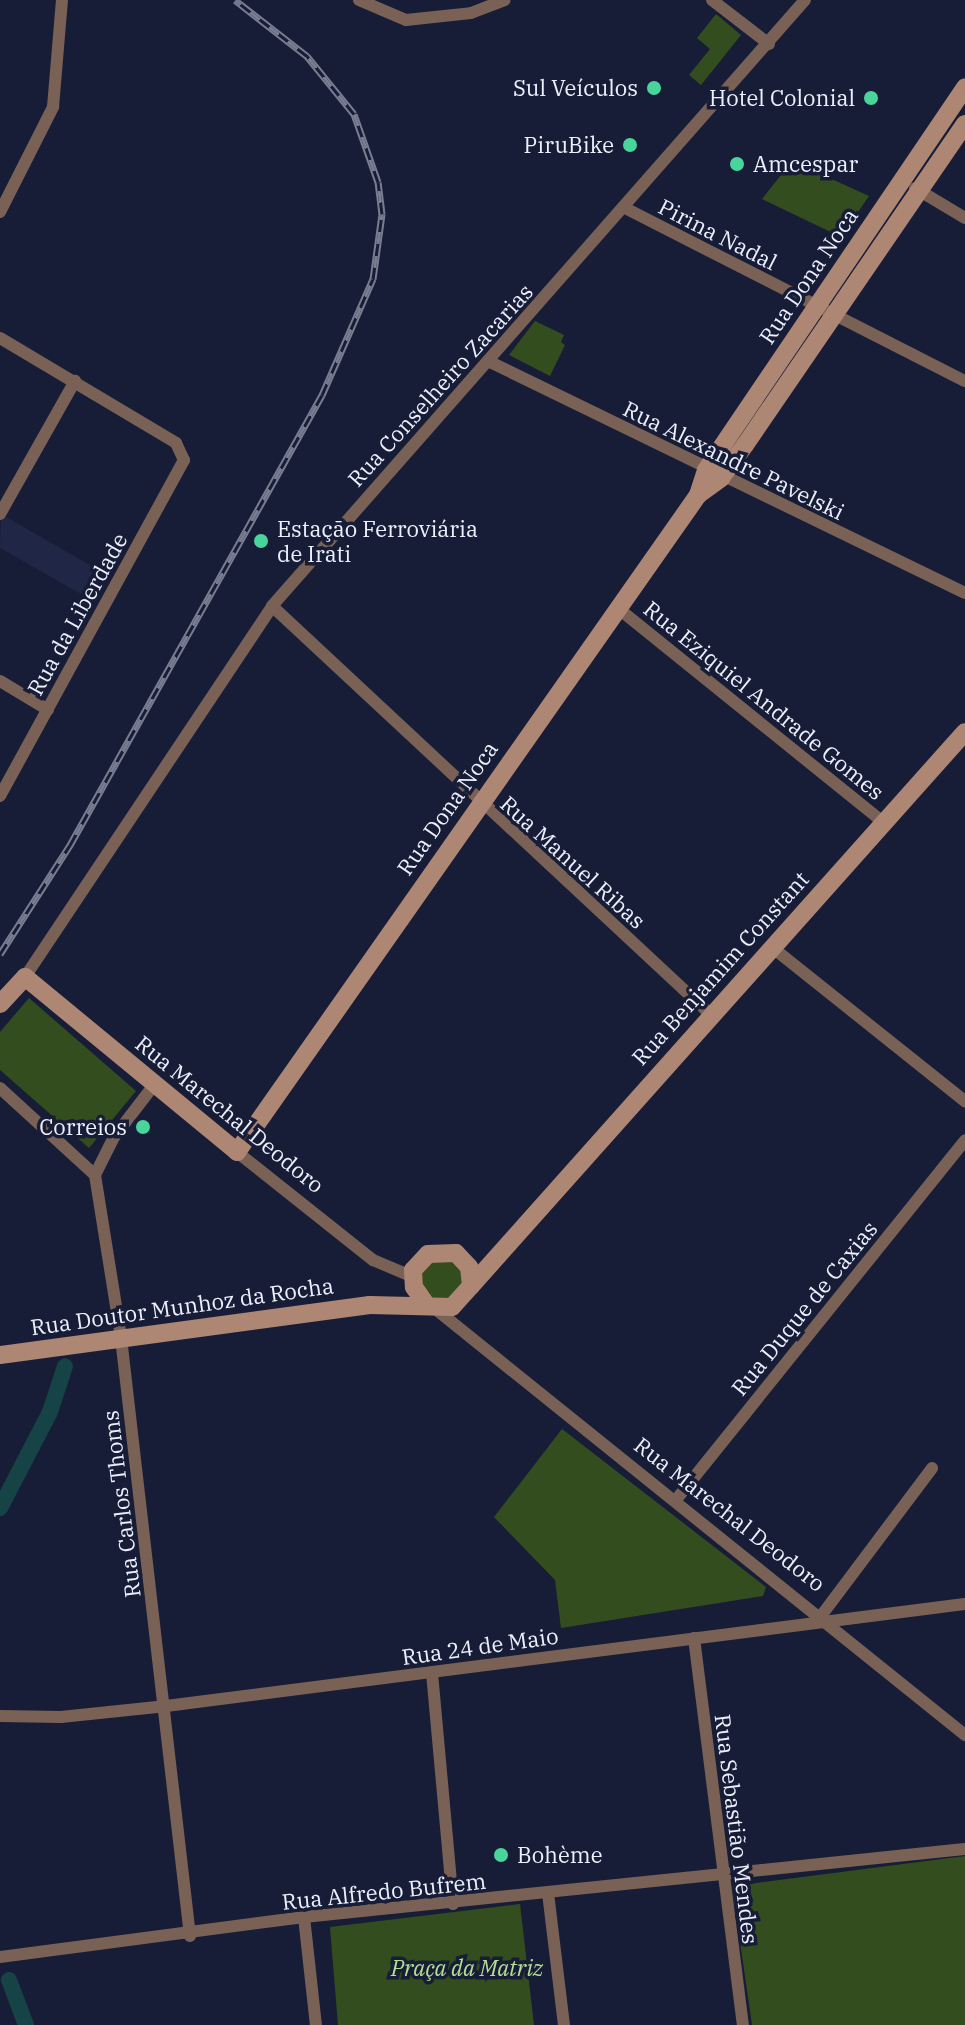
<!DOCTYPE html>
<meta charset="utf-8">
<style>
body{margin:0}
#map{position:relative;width:965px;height:2025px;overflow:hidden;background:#181d37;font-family:"IBM Plex Serif",serif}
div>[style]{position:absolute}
.built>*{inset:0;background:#202646}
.green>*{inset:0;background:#344d1e}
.round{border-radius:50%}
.canal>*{height:16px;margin:-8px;padding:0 8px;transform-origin:8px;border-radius:8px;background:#164446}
.street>*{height:12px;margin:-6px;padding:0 6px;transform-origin:6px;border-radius:6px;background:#7a6156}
.secondary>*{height:18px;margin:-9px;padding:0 9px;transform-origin:9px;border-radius:9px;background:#ae8674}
.rail>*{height:7px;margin-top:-3.5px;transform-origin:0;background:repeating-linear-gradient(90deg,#181d37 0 12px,#797d92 0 24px);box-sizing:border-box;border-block:2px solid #797d92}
.dots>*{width:22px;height:22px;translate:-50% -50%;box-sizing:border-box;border:4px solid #181d37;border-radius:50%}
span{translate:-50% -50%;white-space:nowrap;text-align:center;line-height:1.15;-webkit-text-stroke:7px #181d37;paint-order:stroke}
.poi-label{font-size:22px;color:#ecf0fe}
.right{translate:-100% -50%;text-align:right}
.left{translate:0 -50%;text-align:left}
.street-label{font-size:22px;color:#ecf0fe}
.park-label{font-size:22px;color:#b4e093;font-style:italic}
</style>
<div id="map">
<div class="built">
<div style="clip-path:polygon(1px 514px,95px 568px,81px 594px,0 548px)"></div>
</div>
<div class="green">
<div style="clip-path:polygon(716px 14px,741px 35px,701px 85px,689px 75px,710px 49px,697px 38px)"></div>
<div style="clip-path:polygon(792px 161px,869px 196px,841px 237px,762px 199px)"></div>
<div style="clip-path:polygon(535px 321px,564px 335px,561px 342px,565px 345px,550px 376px,509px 355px)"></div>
<div style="clip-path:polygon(29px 998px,136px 1091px,89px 1148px,0 1070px,0 1032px)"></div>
<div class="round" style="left:421px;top:1258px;width:42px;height:42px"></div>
<div style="clip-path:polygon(562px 1429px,766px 1587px,763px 1596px,561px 1628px,555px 1580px,494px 1517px)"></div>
<div style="clip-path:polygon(965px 1856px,965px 2025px,752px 2025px,732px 1886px)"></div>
<div style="clip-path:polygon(520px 1904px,534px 2025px,338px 2025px,330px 1927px)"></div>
</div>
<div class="canal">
<div style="left:0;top:1508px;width:108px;rotate:-62.5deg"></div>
<div style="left:50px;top:1412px;width:48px;rotate:-71.9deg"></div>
<div style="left:9px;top:1980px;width:48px;rotate:69.3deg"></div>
</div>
<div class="street">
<div style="left:359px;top:0;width:51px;rotate:23.1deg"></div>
<div style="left:406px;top:20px;width:65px;rotate:-6.1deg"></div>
<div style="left:471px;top:13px;width:36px;rotate:-21deg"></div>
<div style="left:712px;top:0;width:72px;rotate:37.7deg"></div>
<div style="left:915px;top:188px;width:58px;rotate:31deg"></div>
<div style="left:625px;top:208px;width:381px;rotate:27deg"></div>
<div style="left:0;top:212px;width:118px;rotate:-63.2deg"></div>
<div style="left:53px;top:107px;width:107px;rotate:-85.2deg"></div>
<div style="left:0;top:338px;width:205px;rotate:30.8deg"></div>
<div style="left:176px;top:443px;width:19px;rotate:65deg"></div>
<div style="left:184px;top:460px;width:383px;rotate:118.7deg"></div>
<div style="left:488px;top:361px;width:530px;rotate:25.94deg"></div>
<div style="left:0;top:514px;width:153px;rotate:-60.6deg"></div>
<div style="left:272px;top:606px;width:599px;rotate:42.97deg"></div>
<div style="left:619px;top:609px;width:339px;rotate:38.9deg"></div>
<div style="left:0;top:681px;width:56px;rotate:31.1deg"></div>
<div style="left:773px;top:948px;width:246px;rotate:38.6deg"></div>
<div style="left:25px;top:977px;width:446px;rotate:-56.3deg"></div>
<div style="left:272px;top:606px;width:807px;rotate:-48.67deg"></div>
<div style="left:154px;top:1085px;width:66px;rotate:127.6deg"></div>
<div style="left:114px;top:1137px;width:42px;rotate:116.6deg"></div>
<div style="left:95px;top:1175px;width:165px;rotate:80.9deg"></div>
<div style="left:121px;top:1338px;width:602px;rotate:83.42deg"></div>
<div style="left:0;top:1088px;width:129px;rotate:42.5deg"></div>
<div style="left:237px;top:1152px;width:174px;rotate:38.5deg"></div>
<div style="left:373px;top:1260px;width:43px;rotate:23deg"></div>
<div style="left:433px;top:1307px;width:683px;rotate:38.82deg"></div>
<div style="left:675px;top:1501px;width:463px;rotate:-51.2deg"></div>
<div style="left:821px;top:1616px;width:185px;rotate:-53.1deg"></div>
<div style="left:694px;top:1638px;width:390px;rotate:82.8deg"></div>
<div style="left:432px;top:1673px;width:232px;rotate:84.8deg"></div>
<div style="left:0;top:1716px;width:61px;rotate:0.9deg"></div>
<div style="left:61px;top:1717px;width:106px;rotate:-6deg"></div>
<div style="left:166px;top:1706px;width:805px;rotate:-7.28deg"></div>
<div style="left:548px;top:1893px;width:133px;rotate:83.1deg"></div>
<div style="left:304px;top:1917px;width:109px;rotate:83.7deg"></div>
<div style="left:0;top:1957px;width:307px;rotate:-7.5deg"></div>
<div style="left:304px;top:1917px;width:664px;rotate:-5.87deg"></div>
</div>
<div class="secondary">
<div style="left:698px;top:495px;width:29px;rotate:-36deg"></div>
<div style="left:721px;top:478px;width:41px;rotate:-54deg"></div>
<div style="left:745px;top:445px;width:389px;rotate:-55.6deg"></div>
<div style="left:0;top:1004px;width:37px;rotate:-47deg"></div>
<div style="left:25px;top:977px;width:275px;rotate:39.5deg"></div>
<div style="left:237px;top:1152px;width:803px;rotate:-54.94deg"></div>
<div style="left:698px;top:495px;width:26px;rotate:-72deg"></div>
<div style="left:706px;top:470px;width:462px;rotate:-55.9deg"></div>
<div style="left:471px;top:1286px;width:742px;rotate:-48.28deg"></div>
<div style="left:0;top:1355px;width:373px;rotate:-7.7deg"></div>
<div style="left:370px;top:1305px;width:82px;rotate:1.4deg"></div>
<div style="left:452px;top:1307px;width:28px;rotate:-48deg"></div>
<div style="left:471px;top:1286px;width:19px;rotate:-96deg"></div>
<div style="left:469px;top:1267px;width:19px;rotate:-133deg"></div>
<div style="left:456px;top:1253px;width:28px;rotate:178deg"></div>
<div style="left:428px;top:1254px;width:22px;rotate:133deg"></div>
<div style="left:413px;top:1270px;width:17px;rotate:87deg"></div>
<div style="left:414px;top:1287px;width:19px;rotate:55deg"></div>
</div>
<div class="rail">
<div style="left:0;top:954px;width:130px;rotate:-57.3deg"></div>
<div style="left:70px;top:845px;width:516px;rotate:-60.75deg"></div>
<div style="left:322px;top:395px;width:127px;rotate:-66.3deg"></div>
<div style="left:373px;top:279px;width:66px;rotate:-82.1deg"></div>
<div style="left:382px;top:214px;width:32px;rotate:-97deg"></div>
<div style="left:378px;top:182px;width:72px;rotate:-109.4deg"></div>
<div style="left:354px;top:114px;width:75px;rotate:-129deg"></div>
<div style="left:307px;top:56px;width:91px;rotate:-142.1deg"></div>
</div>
<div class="dots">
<div style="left:654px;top:88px;background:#49d49c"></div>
<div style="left:871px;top:98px;background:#49d49c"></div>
<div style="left:630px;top:145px;background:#49d49c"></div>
<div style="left:737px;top:164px;background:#49d49c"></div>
<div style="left:261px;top:541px;background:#49d49c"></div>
<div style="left:143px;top:1127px;background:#49d49c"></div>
<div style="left:501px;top:1855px;background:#49d49c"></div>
</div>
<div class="poi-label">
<span class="right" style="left:638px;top:88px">Sul Veículos</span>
<span class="right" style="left:855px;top:98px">Hotel Colonial</span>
<span class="right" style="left:614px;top:145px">PiruBike</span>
<span class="left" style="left:753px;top:164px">Amcespar</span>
<span class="left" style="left:277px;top:541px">Estação Ferroviária<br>de Irati</span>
<span class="right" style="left:127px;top:1127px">Correios</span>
<span class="left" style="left:517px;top:1855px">Bohème</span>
</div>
<div class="street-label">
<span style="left:718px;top:234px;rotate:27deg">Pirina Nadal</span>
<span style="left:808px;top:276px;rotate:-56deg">Rua Dona Noca</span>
<span style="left:440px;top:385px;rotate:-48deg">Rua Conselheiro Zacarias</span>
<span style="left:734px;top:460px;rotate:26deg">Rua Alexandre Pavelski</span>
<span style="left:77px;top:614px;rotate:-61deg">Rua da Liberdade</span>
<span style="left:764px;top:700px;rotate:39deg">Rua Eziquiel Andrade Gomes</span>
<span style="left:447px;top:808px;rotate:-55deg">Rua Dona Noca</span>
<span style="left:573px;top:862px;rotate:42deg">Rua Manuel Ribas</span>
<span style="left:720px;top:968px;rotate:-48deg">Rua Benjamim Constant</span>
<span style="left:230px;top:1114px;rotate:39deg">Rua Marechal Deodoro</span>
<span style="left:182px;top:1306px;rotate:-8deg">Rua Doutor Munhoz da Rocha</span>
<span style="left:804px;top:1308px;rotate:-51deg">Rua Duque de Caxias</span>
<span style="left:121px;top:1504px;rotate:-97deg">Rua Carlos Thoms</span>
<span style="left:730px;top:1514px;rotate:38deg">Rua Marechal Deodoro</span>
<span style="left:480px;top:1646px;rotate:-8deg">Rua 24 de Maio</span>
<span style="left:737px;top:1829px;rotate:83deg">Rua Sebastião Mendes</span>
<span style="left:384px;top:1891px;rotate:-6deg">Rua Alfredo Bufrem</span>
</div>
<div class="park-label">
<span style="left:467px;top:1968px">Praça da Matriz</span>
</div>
</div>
